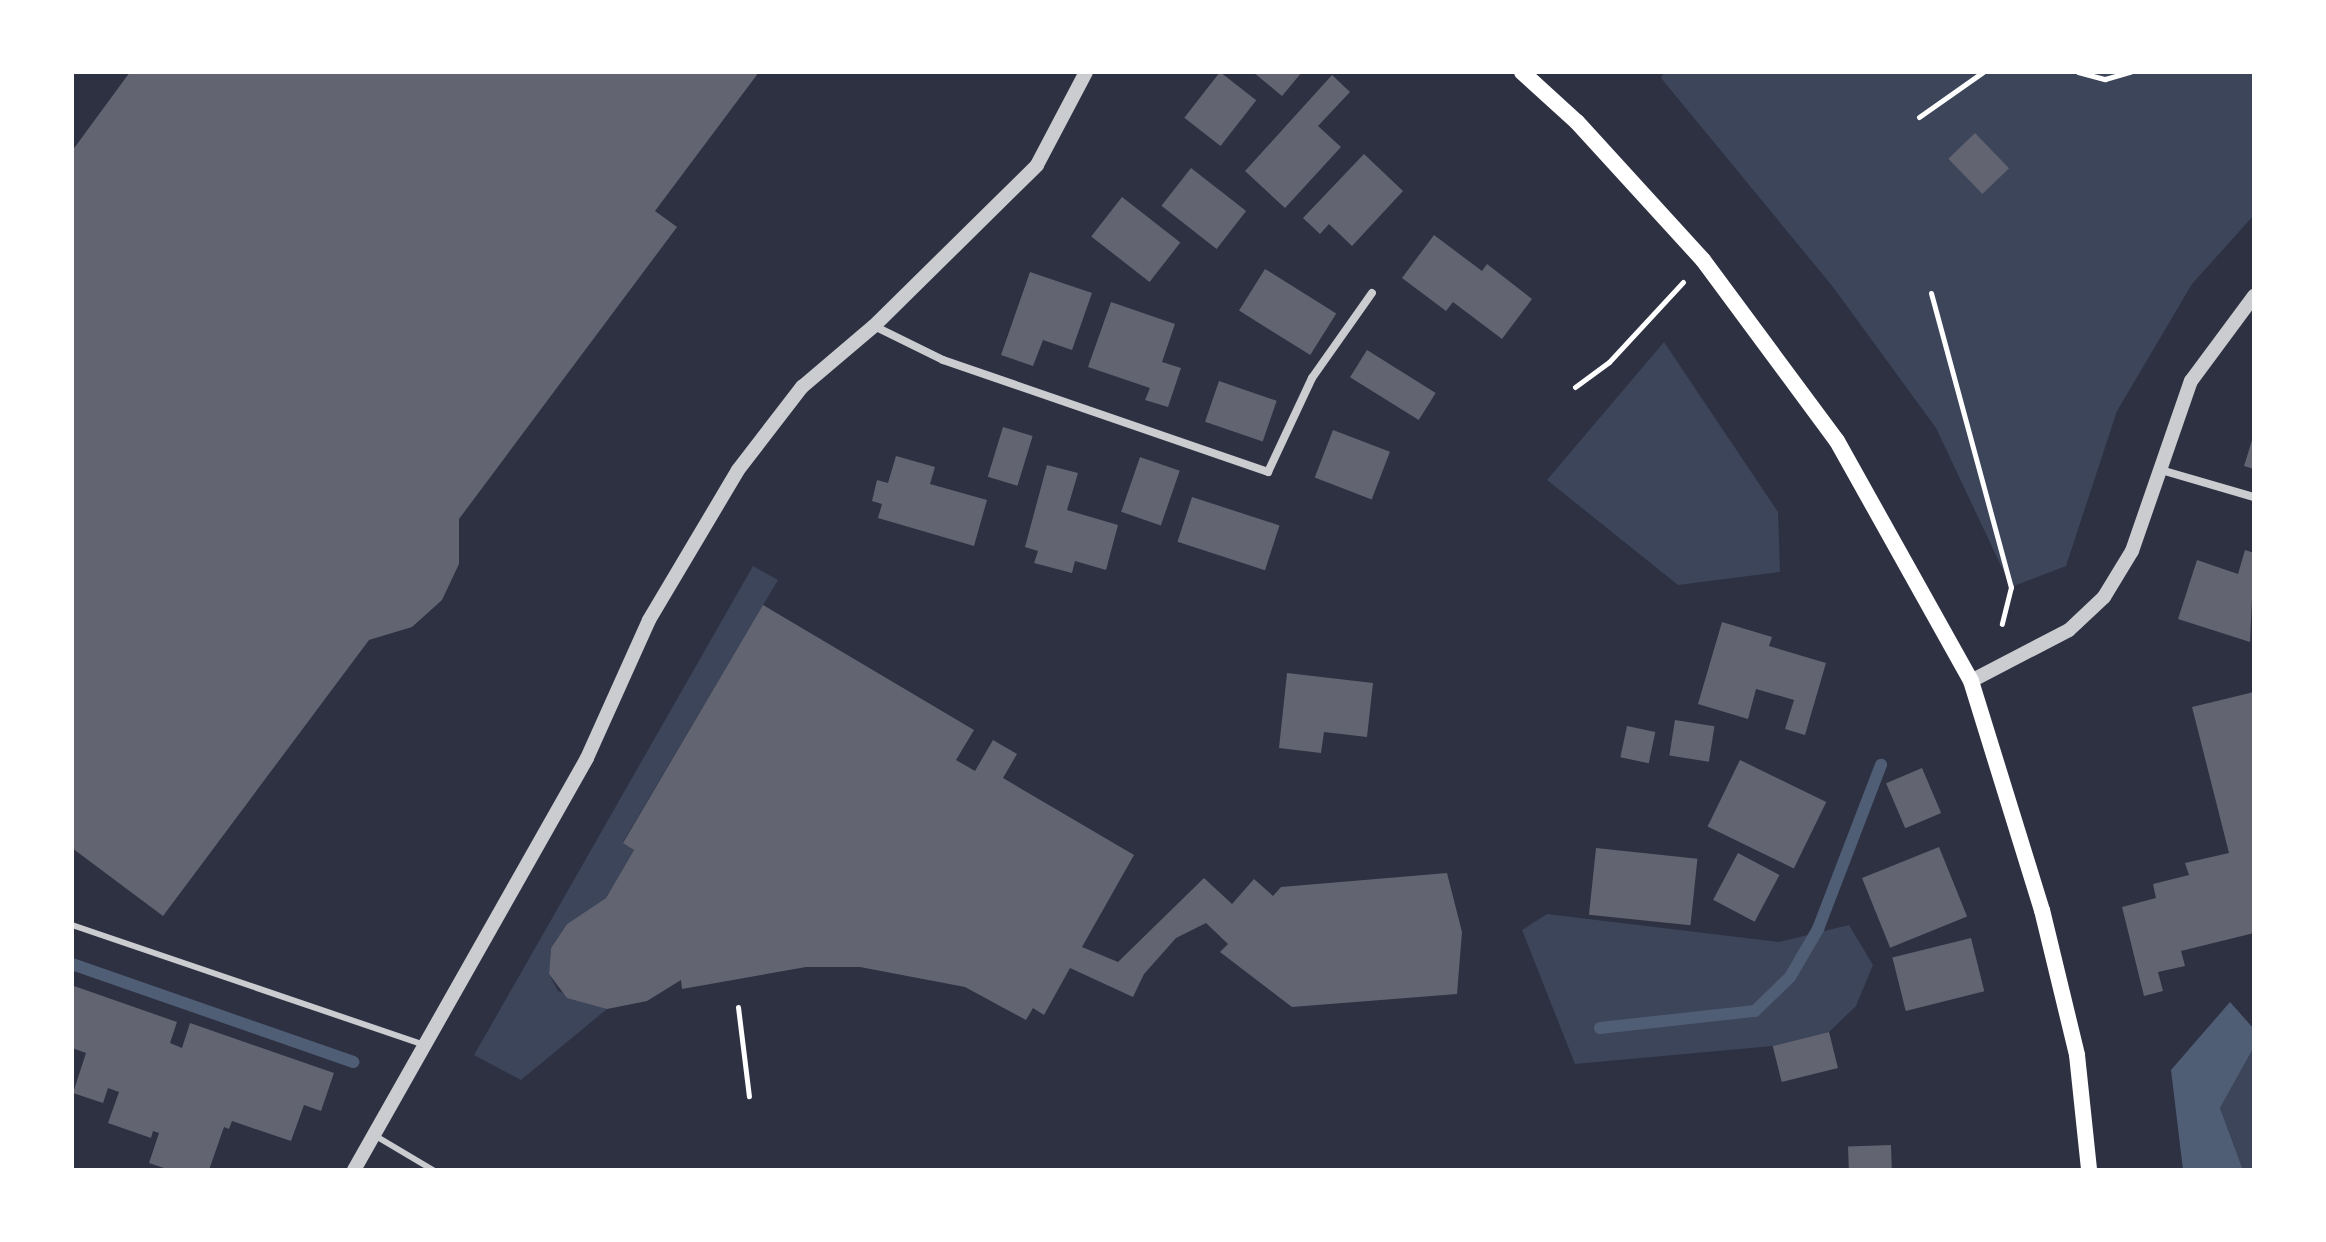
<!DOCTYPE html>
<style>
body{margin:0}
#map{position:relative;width:2326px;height:1242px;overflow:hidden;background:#2d3142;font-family:"Exo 2",sans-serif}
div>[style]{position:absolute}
.green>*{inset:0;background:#3c4559}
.water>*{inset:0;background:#4f5d75}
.stream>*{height:12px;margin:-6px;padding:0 6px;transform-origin:6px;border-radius:6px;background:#4f5d75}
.building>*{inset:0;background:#626471;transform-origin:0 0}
.path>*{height:5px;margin:-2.5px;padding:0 2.5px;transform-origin:2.5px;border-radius:2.5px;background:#fff}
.service>*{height:6px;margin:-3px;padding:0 3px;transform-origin:3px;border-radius:3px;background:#caccd0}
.minor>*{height:8px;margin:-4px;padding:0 4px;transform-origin:4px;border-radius:4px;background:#caccd0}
.tertiary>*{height:14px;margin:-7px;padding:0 7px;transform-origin:7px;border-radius:7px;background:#caccd0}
.secondary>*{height:16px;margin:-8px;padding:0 8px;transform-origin:8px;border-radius:8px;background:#fff}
span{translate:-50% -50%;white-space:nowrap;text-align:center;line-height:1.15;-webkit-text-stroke:8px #fff;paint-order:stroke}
.frame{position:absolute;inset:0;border:74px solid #fff;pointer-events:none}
</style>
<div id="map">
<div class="green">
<div style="clip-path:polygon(1664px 72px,2254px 72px,2254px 215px,2192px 284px,2117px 411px,2066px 566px,2011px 587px,1936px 428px,1833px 287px,1661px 78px)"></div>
<div style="clip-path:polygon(1664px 342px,1778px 512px,1780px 572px,1678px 585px,1547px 480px)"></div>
<div style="clip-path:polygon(753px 566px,778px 580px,623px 842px,634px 850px,606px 898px,567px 924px,551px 948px,549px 974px,558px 991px,607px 1009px,521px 1080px,474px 1055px)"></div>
<div style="clip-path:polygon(1547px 914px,1779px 942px,1849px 925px,1873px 965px,1856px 1006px,1829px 1032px,1773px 1046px,1575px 1064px,1522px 930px)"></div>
<div style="clip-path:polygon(2254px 1047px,2254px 1170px,2243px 1170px,2220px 1108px)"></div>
</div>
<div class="water">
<div style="clip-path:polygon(2230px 1002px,2254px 1029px,2254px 1047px,2220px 1108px,2243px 1170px,2183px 1170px,2171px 1070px)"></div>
</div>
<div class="stream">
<div style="left:72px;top:964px;width:298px;rotate:19.2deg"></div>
<div style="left:1600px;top:1028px;width:156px;rotate:-6.3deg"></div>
<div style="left:1755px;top:1011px;width:49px;rotate:-44.2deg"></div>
<div style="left:1790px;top:977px;width:56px;rotate:-59.7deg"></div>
<div style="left:1818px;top:929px;width:176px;rotate:-69deg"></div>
</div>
<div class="building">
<div style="clip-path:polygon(130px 72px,759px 72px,655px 211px,677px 227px,459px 519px,459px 564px,442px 600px,412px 627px,369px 640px,163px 916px,72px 848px,72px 151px)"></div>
<div style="left:1220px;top:72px;width:46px;height:58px;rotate:38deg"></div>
<div style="clip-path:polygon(1253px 72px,1302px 72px,1282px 96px)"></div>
<div style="clip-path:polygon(1332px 75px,1350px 92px,1318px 126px,1341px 147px,1285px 208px,1245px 171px)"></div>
<div style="left:1975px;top:133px;width:49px;height:37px;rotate:46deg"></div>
<div style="clip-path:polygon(1364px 154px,1403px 191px,1352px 246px,1329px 224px,1320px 234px,1303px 218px)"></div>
<div style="left:1191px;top:168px;width:70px;height:48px;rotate:38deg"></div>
<div style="left:1122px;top:197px;width:74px;height:50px;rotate:38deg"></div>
<div style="clip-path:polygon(1434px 235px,1482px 271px,1487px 264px,1532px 299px,1502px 339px,1453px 302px,1446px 311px,1402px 278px)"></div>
<div style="left:1265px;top:269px;width:84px;height:49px;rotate:32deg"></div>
<div style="clip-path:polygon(1030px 272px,1092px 293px,1072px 350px,1043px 340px,1033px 366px,1001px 355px)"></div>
<div style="clip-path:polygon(1111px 302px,1175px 324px,1162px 362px,1181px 368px,1168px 407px,1145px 400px,1150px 388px,1088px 367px)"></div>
<div style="left:1367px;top:350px;width:81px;height:32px;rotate:32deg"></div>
<div style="left:1219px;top:381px;width:61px;height:43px;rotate:19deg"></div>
<div style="left:1003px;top:427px;width:31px;height:52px;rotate:17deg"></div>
<div style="left:1333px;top:430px;width:61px;height:51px;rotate:21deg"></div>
<div style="clip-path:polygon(2253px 437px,2254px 438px,2254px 469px,2244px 466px)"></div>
<div style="clip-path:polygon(896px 456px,935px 467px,930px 484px,987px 500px,974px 546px,878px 518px,882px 504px,872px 501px,877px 480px,888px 483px)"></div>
<div style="left:1140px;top:457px;width:42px;height:58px;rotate:19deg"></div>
<div style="clip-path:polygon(1047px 465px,1078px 473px,1067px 510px,1118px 525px,1106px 570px,1075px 561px,1072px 573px,1034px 563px,1038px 551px,1025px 547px)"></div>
<div style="left:1192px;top:497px;width:92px;height:47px;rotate:18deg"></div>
<div style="clip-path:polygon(2245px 550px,2254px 553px,2250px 642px,2178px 619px,2197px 560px,2238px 574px)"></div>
<div style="clip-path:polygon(763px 605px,974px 730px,956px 760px,975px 771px,993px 740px,1017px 754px,1003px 778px,1134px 855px,1082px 947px,1118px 962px,1204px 878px,1232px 904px,1254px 879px,1273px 896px,1281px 887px,1447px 873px,1462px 932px,1457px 994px,1292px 1007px,1220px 952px,1228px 944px,1206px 923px,1176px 938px,1144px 974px,1133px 997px,1070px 968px,1044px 1015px,1033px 1008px,1026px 1020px,965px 987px,860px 967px,806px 967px,682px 989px,681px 980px,647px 1001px,607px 1009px,567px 998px,549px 974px,551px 948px,567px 924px,606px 898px,634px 850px,623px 843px)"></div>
<div style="clip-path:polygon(1722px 622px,1772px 637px,1769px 646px,1826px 663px,1805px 735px,1785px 729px,1794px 700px,1756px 689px,1748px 719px,1698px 704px)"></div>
<div style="clip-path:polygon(1287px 673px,1373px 683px,1367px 737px,1324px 732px,1321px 753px,1279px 748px)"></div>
<div style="clip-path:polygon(2254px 692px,2254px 933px,2181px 951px,2185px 966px,2158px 972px,2163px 991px,2144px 996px,2122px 907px,2156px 898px,2153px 884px,2189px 875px,2185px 863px,2229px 853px,2192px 707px)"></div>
<div style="left:1675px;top:720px;width:40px;height:36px;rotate:9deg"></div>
<div style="left:1627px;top:726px;width:29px;height:32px;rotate:12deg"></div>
<div style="left:1740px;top:760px;width:96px;height:74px;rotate:26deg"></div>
<div style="left:1922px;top:768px;width:49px;height:39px;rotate:67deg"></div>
<div style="left:1939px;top:847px;width:75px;height:83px;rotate:68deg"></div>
<div style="left:1596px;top:848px;width:102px;height:67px;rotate:6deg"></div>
<div style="left:1738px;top:853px;width:47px;height:53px;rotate:28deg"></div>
<div style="left:1971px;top:938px;width:55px;height:81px;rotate:76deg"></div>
<div style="clip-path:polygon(74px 986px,177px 1022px,170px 1043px,182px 1048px,190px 1023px,334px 1073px,321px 1111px,304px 1105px,291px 1141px,232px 1121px,229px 1129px,224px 1127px,209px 1170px,170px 1170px,149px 1163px,159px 1133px,153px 1131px,151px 1138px,108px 1123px,119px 1092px,108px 1088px,103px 1103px,73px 1093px,86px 1053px,72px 1048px)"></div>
<div style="left:1829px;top:1032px;width:37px;height:58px;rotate:76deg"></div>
<div style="left:1891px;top:1145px;width:25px;height:43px;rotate:88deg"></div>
</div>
<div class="path">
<div style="left:2078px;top:72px;width:28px;rotate:15deg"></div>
<div style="left:2105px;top:79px;width:26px;rotate:-16deg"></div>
<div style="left:1919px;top:117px;width:78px;rotate:-35.1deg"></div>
<div style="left:1931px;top:293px;width:305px;rotate:74.8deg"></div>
<div style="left:2011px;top:587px;width:38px;rotate:104deg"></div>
<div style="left:1575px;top:387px;width:42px;rotate:-36.3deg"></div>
<div style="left:1609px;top:362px;width:109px;rotate:-47.2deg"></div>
<div style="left:738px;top:1007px;width:90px;rotate:83deg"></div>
</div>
<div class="service">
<div style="left:72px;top:925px;width:372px;rotate:18.8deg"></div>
<div style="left:374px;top:1135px;width:69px;rotate:30.7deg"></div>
</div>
<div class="minor">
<div style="left:874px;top:326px;width:77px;rotate:26.2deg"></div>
<div style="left:943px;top:360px;width:344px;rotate:19deg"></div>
<div style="left:1268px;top:472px;width:104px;rotate:-64.9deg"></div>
<div style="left:1312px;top:378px;width:104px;rotate:-54.8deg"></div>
<div style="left:2161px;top:470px;width:97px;rotate:16.2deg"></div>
</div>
<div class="tertiary">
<div style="left:1971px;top:681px;width:110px;rotate:-27.5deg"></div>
<div style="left:2069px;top:630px;width:48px;rotate:-43.3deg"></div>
<div style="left:2104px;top:597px;width:54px;rotate:-58.7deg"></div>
<div style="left:2132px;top:551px;width:180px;rotate:-70.9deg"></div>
<div style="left:2191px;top:381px;width:106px;rotate:-53.5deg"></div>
<div style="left:354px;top:1170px;width:473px;rotate:-60.5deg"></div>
<div style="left:587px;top:758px;width:151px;rotate:-65.8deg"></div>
<div style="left:649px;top:620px;width:174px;rotate:-59.3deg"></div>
<div style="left:738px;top:470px;width:105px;rotate:-52.4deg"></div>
<div style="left:802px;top:387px;width:94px;rotate:-40.3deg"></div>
<div style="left:874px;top:326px;width:229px;rotate:-44.6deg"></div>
<div style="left:1037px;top:165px;width:105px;rotate:-62.2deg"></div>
</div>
<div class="secondary">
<div style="left:1522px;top:72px;width:74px;rotate:42.3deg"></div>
<div style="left:1577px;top:122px;width:187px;rotate:47.6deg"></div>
<div style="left:1703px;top:260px;width:225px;rotate:53.5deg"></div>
<div style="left:1837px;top:441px;width:275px;rotate:60.8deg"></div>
<div style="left:1971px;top:681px;width:240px;rotate:72.8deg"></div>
<div style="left:2042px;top:910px;width:149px;rotate:76.4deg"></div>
<div style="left:2077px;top:1055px;width:116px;rotate:84deg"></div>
</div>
<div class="frame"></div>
</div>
